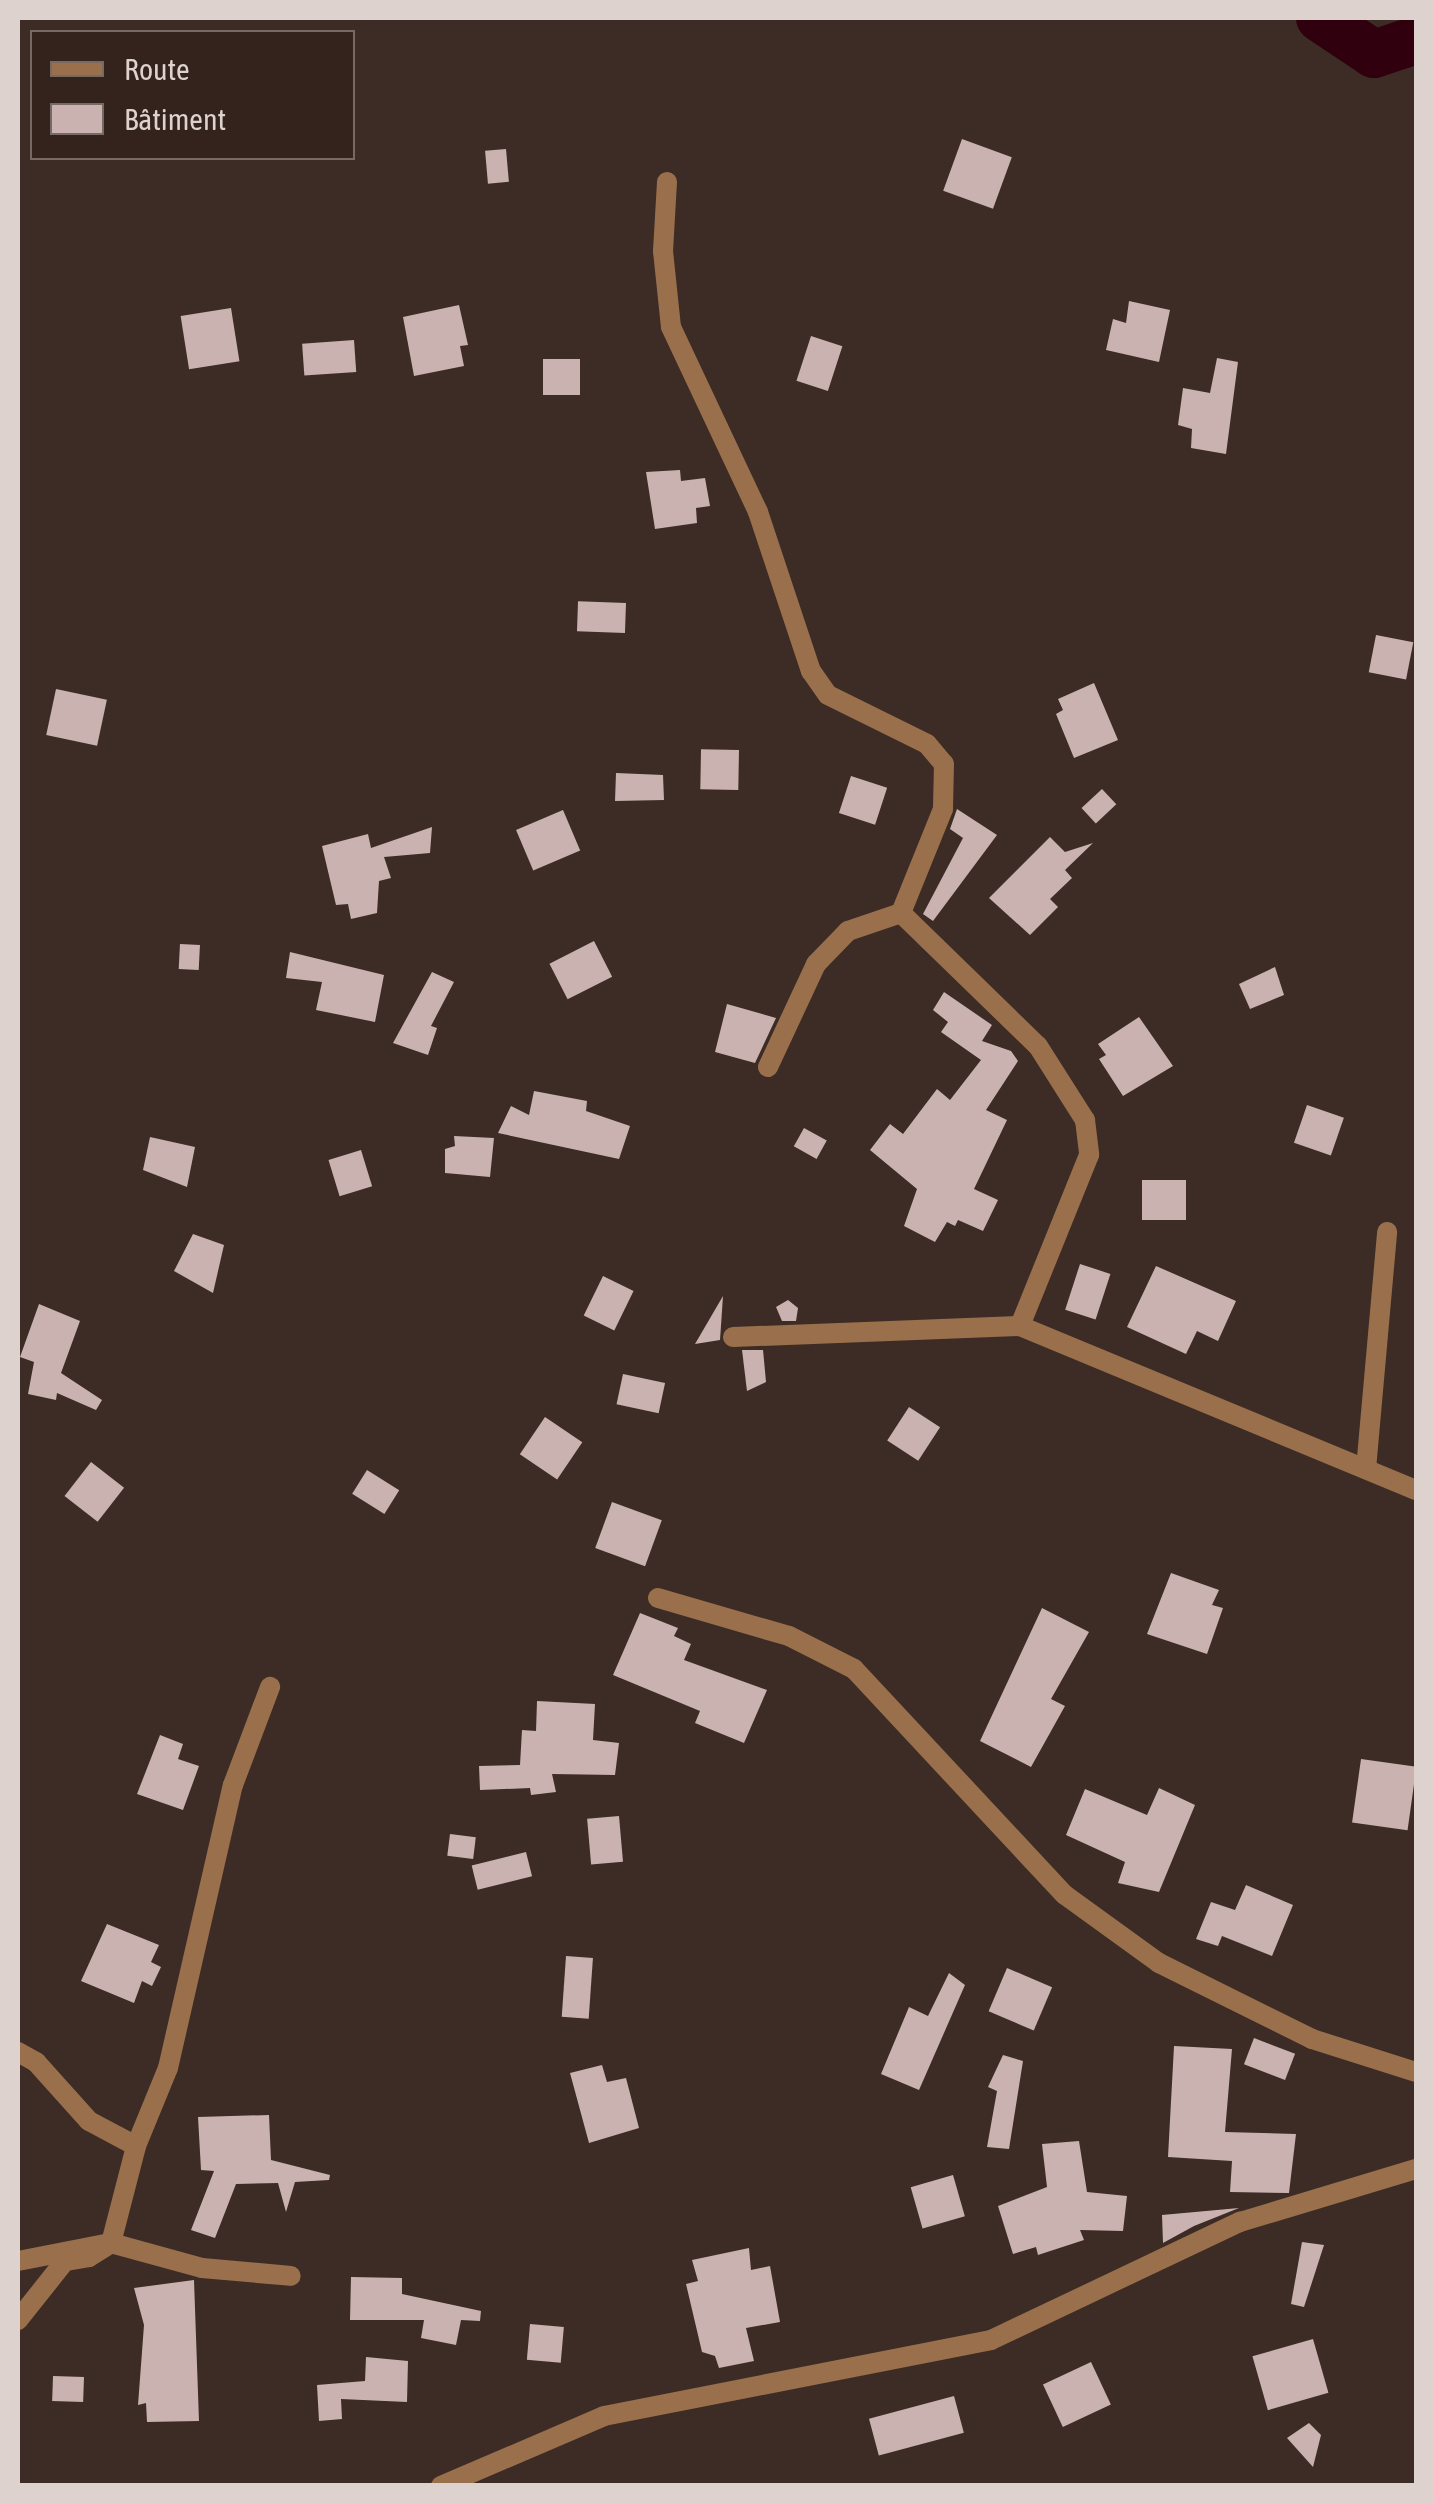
<!DOCTYPE html>
<meta charset="utf-8">
<style>
body{margin:0}
#map{position:relative;width:1434px;height:2503px;overflow:hidden;background:#3d2c25;font-family:"Asap Condensed",sans-serif}
div>[style]{position:absolute}
.river>*{height:48px;margin:-24px;padding:0 24px;transform-origin:24px;border-radius:24px;background:#30000e}
.building>*{inset:0;background:#cab2b0;transform-origin:0 0}
.street>*{height:20px;margin:-10px;padding:0 10px;transform-origin:10px;border-radius:10px;background:#9a704c}
span{translate:-50% -50%;white-space:nowrap;text-align:center;line-height:1.15;-webkit-text-stroke:10px #33231c;paint-order:stroke}
.frame{position:absolute;inset:0;border:20px solid #ddd2ce;pointer-events:none}
.legend{position:absolute;left:30px;top:30px;width:325px;height:130px;box-sizing:border-box;background:#33231c;border:2px solid #776963;margin:0;padding:12px 18px;list-style:none;font-size:30px;color:#ddd2ce}
.legend li{display:flex;align-items:center;gap:20px;height:50px}
.legend b{width:50px;border:2px solid #776963}
</style>
<div id="map">
<div class="river">
<div style="left:1320px;top:18px;width:65px;rotate:33.7deg"></div>
<div style="left:1374px;top:54px;width:44px;rotate:-18.4deg"></div>
</div>
<div class="building">
<div style="left:962px;top:139px;width:53px;height:55px;rotate:20deg"></div>
<div style="left:506px;top:149px;width:33px;height:21px;rotate:85deg"></div>
<div style="clip-path:polygon(1129px 301px,1170px 310px,1159px 362px,1106px 350px,1113px 319px,1126px 323px)"></div>
<div style="clip-path:polygon(459px 305px,468px 345px,460px 346px,464px 366px,414px 376px,403px 317px)"></div>
<div style="left:231px;top:308px;width:54px;height:51px;rotate:81deg"></div>
<div style="left:811px;top:336px;width:33px;height:47px;rotate:18deg"></div>
<div style="left:354px;top:340px;width:32px;height:52px;rotate:86deg"></div>
<div style="clip-path:polygon(1217px 358px,1238px 362px,1226px 454px,1191px 448px,1192px 429px,1178px 425px,1183px 388px,1210px 393px)"></div>
<div style="left:543px;top:359px;width:37px;height:36px"></div>
<div style="clip-path:polygon(680px 470px,681px 481px,705px 478px,710px 506px,696px 508px,697px 523px,655px 529px,646px 472px)"></div>
<div style="left:626px;top:603px;width:30px;height:48px;rotate:92deg"></div>
<div style="left:1376px;top:635px;width:38px;height:38px;rotate:11deg"></div>
<div style="clip-path:polygon(1094px 683px,1118px 740px,1074px 758px,1056px 714px,1063px 710px,1058px 699px)"></div>
<div style="left:56px;top:689px;width:52px;height:47px;rotate:12deg"></div>
<div style="left:739px;top:750px;width:40px;height:38px;rotate:91deg"></div>
<div style="clip-path:polygon(616px 773px,663px 775px,664px 800px,615px 801px)"></div>
<div style="left:851px;top:776px;width:38px;height:39px;rotate:18deg"></div>
<div style="left:1102px;top:789px;width:21px;height:28px;rotate:47deg"></div>
<div style="clip-path:polygon(957px 809px,997px 835px,933px 921px,923px 914px,963px 838px,950px 829px)"></div>
<div style="left:563px;top:810px;width:44px;height:51px;rotate:67deg"></div>
<div style="clip-path:polygon(432px 827px,430px 853px,384px 857px,391px 878px,379px 881px,377px 913px,351px 919px,348px 904px,336px 905px,322px 846px,368px 834px,371px 848px)"></div>
<div style="clip-path:polygon(1050px 837px,1065px 852px,1093px 843px,1065px 870px,1072px 878px,1050px 899px,1058px 907px,1030px 935px,989px 898px)"></div>
<div style="left:594px;top:941px;width:40px;height:50px;rotate:63deg"></div>
<div style="left:180px;top:944px;width:20px;height:25px;rotate:3deg"></div>
<div style="clip-path:polygon(290px 952px,384px 975px,375px 1022px,316px 1010px,322px 982px,286px 978px)"></div>
<div style="clip-path:polygon(1275px 967px,1284px 995px,1250px 1009px,1239px 984px)"></div>
<div style="clip-path:polygon(432px 972px,454px 982px,431px 1026px,437px 1028px,428px 1055px,393px 1043px)"></div>
<div style="clip-path:polygon(944px 992px,992px 1025px,982px 1041px,1011px 1051px,1018px 1061px,986px 1110px,1007px 1120px,974px 1189px,998px 1200px,983px 1231px,958px 1220px,955px 1226px,947px 1222px,935px 1242px,904px 1226px,917px 1189px,870px 1150px,890px 1124px,903px 1134px,937px 1089px,950px 1100px,981px 1060px,941px 1032px,948px 1022px,933px 1010px)"></div>
<div style="clip-path:polygon(727px 1004px,776px 1018px,755px 1063px,715px 1052px)"></div>
<div style="clip-path:polygon(1139px 1017px,1173px 1066px,1123px 1096px,1099px 1059px,1106px 1055px,1098px 1044px)"></div>
<div style="clip-path:polygon(534px 1091px,587px 1101px,586px 1111px,630px 1126px,619px 1159px,498px 1133px,511px 1106px,529px 1115px)"></div>
<div style="left:1307px;top:1105px;width:39px;height:40px;rotate:19deg"></div>
<div style="left:804px;top:1128px;width:26px;height:21px;rotate:29deg"></div>
<div style="clip-path:polygon(454px 1136px,494px 1138px,490px 1177px,445px 1173px,445px 1149px,455px 1146px)"></div>
<div style="clip-path:polygon(150px 1137px,195px 1147px,187px 1187px,143px 1170px)"></div>
<div style="left:361px;top:1150px;width:38px;height:34px;rotate:73deg"></div>
<div style="left:1142px;top:1180px;width:44px;height:40px"></div>
<div style="clip-path:polygon(193px 1234px,224px 1245px,213px 1293px,174px 1271px)"></div>
<div style="left:1080px;top:1264px;width:32px;height:48px;rotate:18deg"></div>
<div style="clip-path:polygon(1156px 1266px,1236px 1301px,1218px 1341px,1197px 1331px,1186px 1354px,1127px 1327px)"></div>
<div style="left:603px;top:1276px;width:34px;height:44px;rotate:26deg"></div>
<div style="clip-path:polygon(723px 1296px,720px 1340px,695px 1344px)"></div>
<div style="clip-path:polygon(788px 1300px,798px 1308px,796px 1321px,782px 1321px,776px 1307px)"></div>
<div style="clip-path:polygon(39px 1304px,80px 1321px,61px 1373px,102px 1400px,96px 1410px,57px 1393px,56px 1400px,28px 1394px,34px 1362px,20px 1357px)"></div>
<div style="clip-path:polygon(742px 1350px,763px 1350px,766px 1382px,747px 1391px)"></div>
<div style="left:623px;top:1374px;width:43px;height:31px;rotate:12deg"></div>
<div style="left:909px;top:1407px;width:37px;height:40px;rotate:33deg"></div>
<div style="left:545px;top:1417px;width:45px;height:45px;rotate:34deg"></div>
<div style="left:91px;top:1462px;width:42px;height:43px;rotate:38deg"></div>
<div style="left:367px;top:1470px;width:38px;height:28px;rotate:32deg"></div>
<div style="left:612px;top:1502px;width:53px;height:49px;rotate:20deg"></div>
<div style="clip-path:polygon(1171px 1573px,1219px 1590px,1212px 1605px,1223px 1608px,1207px 1654px,1147px 1634px)"></div>
<div style="clip-path:polygon(1042px 1608px,1089px 1632px,1051px 1699px,1065px 1706px,1031px 1767px,980px 1741px)"></div>
<div style="clip-path:polygon(640px 1613px,678px 1628px,674px 1636px,691px 1644px,684px 1660px,767px 1690px,744px 1743px,695px 1723px,700px 1711px,613px 1675px)"></div>
<div style="clip-path:polygon(537px 1701px,595px 1704px,593px 1740px,619px 1743px,615px 1775px,552px 1774px,556px 1792px,531px 1795px,530px 1788px,480px 1790px,479px 1766px,520px 1765px,522px 1730px,536px 1731px)"></div>
<div style="clip-path:polygon(160px 1735px,183px 1744px,178px 1759px,199px 1766px,183px 1810px,137px 1794px)"></div>
<div style="left:1361px;top:1759px;width:56px;height:64px;rotate:8deg"></div>
<div style="clip-path:polygon(1159px 1788px,1195px 1805px,1159px 1892px,1118px 1883px,1125px 1862px,1066px 1835px,1085px 1789px,1147px 1815px)"></div>
<div style="left:619px;top:1816px;width:46px;height:32px;rotate:85deg"></div>
<div style="left:450px;top:1834px;width:26px;height:22px;rotate:7deg"></div>
<div style="left:526px;top:1852px;width:25px;height:56px;rotate:76deg"></div>
<div style="clip-path:polygon(1246px 1885px,1293px 1905px,1272px 1956px,1222px 1936px,1218px 1946px,1196px 1939px,1211px 1902px,1235px 1910px)"></div>
<div style="clip-path:polygon(107px 1924px,159px 1945px,151px 1962px,161px 1967px,152px 1986px,142px 1981px,134px 2003px,81px 1981px)"></div>
<div style="left:566px;top:1956px;width:27px;height:61px;rotate:4deg"></div>
<div style="left:1007px;top:1968px;width:49px;height:47px;rotate:23deg"></div>
<div style="clip-path:polygon(949px 1973px,965px 1985px,919px 2090px,881px 2074px,909px 2007px,928px 2016px)"></div>
<div style="left:1254px;top:2038px;width:44px;height:28px;rotate:21deg"></div>
<div style="clip-path:polygon(1174px 2046px,1232px 2049px,1225px 2132px,1296px 2134px,1289px 2193px,1230px 2192px,1232px 2161px,1168px 2157px)"></div>
<div style="clip-path:polygon(1003px 2055px,1023px 2061px,1009px 2149px,987px 2147px,997px 2091px,988px 2087px)"></div>
<div style="clip-path:polygon(602px 2065px,607px 2082px,626px 2078px,639px 2128px,589px 2143px,570px 2073px)"></div>
<div style="clip-path:polygon(269px 2115px,271px 2160px,330px 2175px,329px 2180px,295px 2182px,286px 2212px,278px 2183px,236px 2184px,215px 2238px,191px 2230px,214px 2171px,201px 2170px,198px 2117px)"></div>
<div style="clip-path:polygon(1079px 2141px,1087px 2192px,1127px 2196px,1123px 2231px,1080px 2230px,1084px 2240px,1038px 2255px,1036px 2247px,1013px 2254px,998px 2206px,1047px 2187px,1042px 2144px)"></div>
<div style="left:953px;top:2175px;width:43px;height:44px;rotate:74deg"></div>
<div style="clip-path:polygon(1239px 2208px,1194px 2226px,1163px 2243px,1162px 2215px)"></div>
<div style="clip-path:polygon(1302px 2242px,1324px 2245px,1304px 2307px,1291px 2304px)"></div>
<div style="clip-path:polygon(749px 2248px,751px 2270px,770px 2266px,780px 2322px,746px 2328px,754px 2361px,719px 2368px,715px 2356px,702px 2352px,686px 2284px,698px 2281px,692px 2260px)"></div>
<div style="clip-path:polygon(351px 2277px,402px 2278px,402px 2294px,481px 2311px,480px 2321px,461px 2320px,456px 2345px,421px 2338px,424px 2320px,350px 2320px)"></div>
<div style="clip-path:polygon(194px 2280px,199px 2421px,147px 2422px,146px 2403px,138px 2405px,144px 2325px,134px 2288px)"></div>
<div style="left:530px;top:2324px;width:34px;height:36px;rotate:5deg"></div>
<div style="left:1313px;top:2339px;width:56px;height:63px;rotate:74deg"></div>
<div style="clip-path:polygon(366px 2357px,408px 2361px,407px 2402px,341px 2399px,342px 2419px,319px 2421px,317px 2385px,365px 2381px)"></div>
<div style="left:1091px;top:2362px;width:47px;height:53px;rotate:65deg"></div>
<div style="left:84px;top:2377px;width:25px;height:31px;rotate:92deg"></div>
<div style="left:954px;top:2396px;width:38px;height:88px;rotate:75deg"></div>
<div style="clip-path:polygon(1309px 2423px,1321px 2435px,1313px 2467px,1287px 2438px)"></div>
</div>
<div class="street">
<div style="left:667px;top:182px;width:69px;rotate:93.3deg"></div>
<div style="left:663px;top:251px;width:76px;rotate:84deg"></div>
<div style="left:671px;top:327px;width:204px;rotate:64.8deg"></div>
<div style="left:758px;top:512px;width:168px;rotate:71.6deg"></div>
<div style="left:811px;top:671px;width:29px;rotate:55deg"></div>
<div style="left:828px;top:695px;width:110px;rotate:26.3deg"></div>
<div style="left:927px;top:744px;width:26px;rotate:50deg"></div>
<div style="left:944px;top:764px;width:45px;rotate:91.3deg"></div>
<div style="left:943px;top:809px;width:112px;rotate:112deg"></div>
<div style="left:768px;top:1067px;width:114px;rotate:-65deg"></div>
<div style="left:816px;top:964px;width:46px;rotate:-45.9deg"></div>
<div style="left:848px;top:931px;width:56px;rotate:-18.8deg"></div>
<div style="left:901px;top:913px;width:191px;rotate:44.2deg"></div>
<div style="left:1038px;top:1046px;width:88px;rotate:57.6deg"></div>
<div style="left:1085px;top:1120px;width:35px;rotate:83deg"></div>
<div style="left:1089px;top:1155px;width:184px;rotate:112deg"></div>
<div style="left:733px;top:1337px;width:287px;rotate:-2.2deg"></div>
<div style="left:1020px;top:1326px;width:429px;rotate:22.5deg"></div>
<div style="left:1366px;top:1469px;width:238px;rotate:-84.9deg"></div>
<div style="left:658px;top:1598px;width:136px;rotate:16.2deg"></div>
<div style="left:789px;top:1636px;width:73px;rotate:26.9deg"></div>
<div style="left:854px;top:1669px;width:309px;rotate:47deg"></div>
<div style="left:1065px;top:1895px;width:116px;rotate:35.9deg"></div>
<div style="left:1159px;top:1963px;width:171px;rotate:26.4deg"></div>
<div style="left:1312px;top:2039px;width:109px;rotate:17.6deg"></div>
<div style="left:18px;top:2052px;width:21px;rotate:29deg"></div>
<div style="left:36px;top:2062px;width:79px;rotate:48.1deg"></div>
<div style="left:89px;top:2121px;width:53px;rotate:28deg"></div>
<div style="left:18px;top:2261px;width:95px;rotate:-11deg"></div>
<div style="left:111px;top:2243px;width:94px;rotate:15.4deg"></div>
<div style="left:202px;top:2268px;width:89px;rotate:5.1deg"></div>
<div style="left:18px;top:2320px;width:75px;rotate:-51.5deg"></div>
<div style="left:65px;top:2261px;width:24px;rotate:-9deg"></div>
<div style="left:89px;top:2257px;width:26px;rotate:-32deg"></div>
<div style="left:111px;top:2243px;width:100px;rotate:-75.5deg"></div>
<div style="left:136px;top:2146px;width:84px;rotate:-67.7deg"></div>
<div style="left:168px;top:2068px;width:290px;rotate:-77.1deg"></div>
<div style="left:233px;top:1785px;width:105px;rotate:-69.3deg"></div>
<div style="left:441px;top:2486px;width:177px;rotate:-23.2deg"></div>
<div style="left:604px;top:2416px;width:394px;rotate:-11.1deg"></div>
<div style="left:991px;top:2340px;width:276px;rotate:-25.4deg"></div>
<div style="left:1240px;top:2222px;width:184px;rotate:-16.8deg"></div>
</div>
<div class="frame"></div>
<ul class="legend">
<li><b style="height:12px;background:#9a704c"></b>Route</li>
<li><b style="height:28px;background:#cab2b0"></b>Bâtiment</li>
</ul>
</div>
